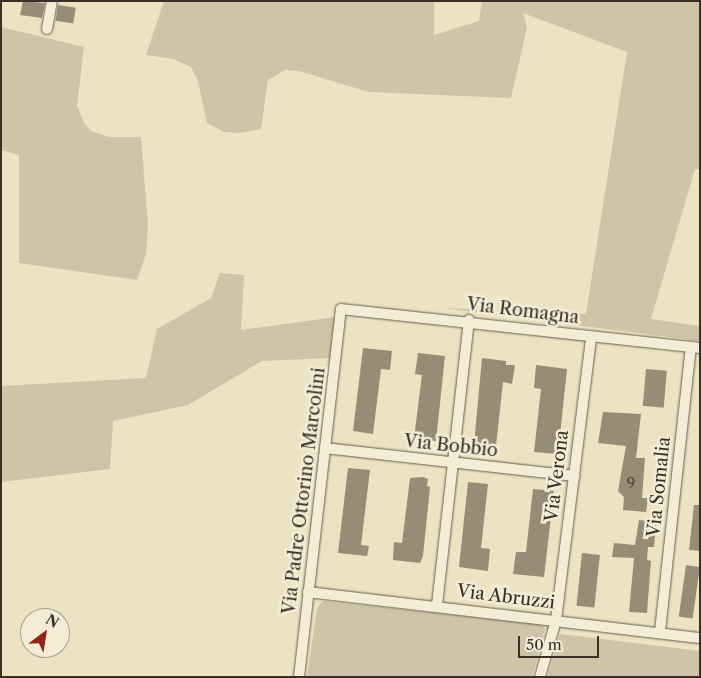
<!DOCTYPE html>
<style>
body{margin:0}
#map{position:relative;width:701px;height:678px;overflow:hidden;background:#ede3c2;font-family:"Libre Caslon Text",serif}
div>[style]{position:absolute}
.green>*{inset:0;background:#cfc4a7}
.building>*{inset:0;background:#978d76;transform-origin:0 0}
.roads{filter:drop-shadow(0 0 1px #675c4c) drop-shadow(0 0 1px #675c4c)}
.street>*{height:10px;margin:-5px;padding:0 5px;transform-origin:5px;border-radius:5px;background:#f3edd7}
span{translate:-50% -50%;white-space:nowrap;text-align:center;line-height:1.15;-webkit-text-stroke:5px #f3edd7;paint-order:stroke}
.number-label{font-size:15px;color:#514638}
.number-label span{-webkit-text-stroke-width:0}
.street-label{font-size:18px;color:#3a2f24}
.frame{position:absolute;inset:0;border:2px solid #3a2f24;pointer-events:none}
.north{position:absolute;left:20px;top:608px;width:50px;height:50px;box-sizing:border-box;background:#f3edd7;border:1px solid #a9a18f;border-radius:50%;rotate:31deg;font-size:14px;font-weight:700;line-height:20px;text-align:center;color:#3a2f24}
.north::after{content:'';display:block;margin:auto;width:18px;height:22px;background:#8f2418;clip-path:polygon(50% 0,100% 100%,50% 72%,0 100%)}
.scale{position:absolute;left:518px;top:636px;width:81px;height:22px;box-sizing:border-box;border:2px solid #3a2f24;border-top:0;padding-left:6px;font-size:15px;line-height:18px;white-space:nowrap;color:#3a2f24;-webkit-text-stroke:4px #f3edd7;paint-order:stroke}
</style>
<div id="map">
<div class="green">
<div style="clip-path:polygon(164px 1px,434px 1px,434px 35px,479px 21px,482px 1px,700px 1px,700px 169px,695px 169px,651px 319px,700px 326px,700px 341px,442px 308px,586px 314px,627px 52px,523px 13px,527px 27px,511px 98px,369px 92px,299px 71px,285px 70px,268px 80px,261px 129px,240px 133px,224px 132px,207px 123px,198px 81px,191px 67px,173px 59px,146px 55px)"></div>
<div style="clip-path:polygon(1px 27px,84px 47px,77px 105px,84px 123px,91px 131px,109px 137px,141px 137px,148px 224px,146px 254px,137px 280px,19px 263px,19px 155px,1px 150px)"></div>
<div style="clip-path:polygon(220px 273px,244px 275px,241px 330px,335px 317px,330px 358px,262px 361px,188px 405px,113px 421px,110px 469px,1px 482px,1px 386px,146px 378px,157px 329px,211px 298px)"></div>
<div style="clip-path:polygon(323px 601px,542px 624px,545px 629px,532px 677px,307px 677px,317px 608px)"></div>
<div style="clip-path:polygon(560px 634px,700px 651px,700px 677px,548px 677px)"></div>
</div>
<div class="building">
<div style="clip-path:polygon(23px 1px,45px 3px,42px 18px,20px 15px)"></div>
<div style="left:58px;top:5px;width:18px;height:16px;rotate:9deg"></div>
<div style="clip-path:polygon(363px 348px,392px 351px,390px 370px,381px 369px,373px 434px,353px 431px)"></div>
<div style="clip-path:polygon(418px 353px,445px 356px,436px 441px,414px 438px,422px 375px,415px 374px)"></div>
<div style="clip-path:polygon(482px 358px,506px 361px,506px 365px,515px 365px,512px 384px,503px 382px,496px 446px,474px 444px)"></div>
<div style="clip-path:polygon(536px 365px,567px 369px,558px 454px,534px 452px,541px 389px,534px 388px)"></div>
<div style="left:646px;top:369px;width:21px;height:37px;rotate:5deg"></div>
<div style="clip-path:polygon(603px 412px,641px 414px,636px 458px,645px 458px,642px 498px,648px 498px,646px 512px,623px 510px,624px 497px,618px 491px,626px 446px,598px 443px)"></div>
<div style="clip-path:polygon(348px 468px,370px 470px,361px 545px,369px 546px,367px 556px,338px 553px)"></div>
<div style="clip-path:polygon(423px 477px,428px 479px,427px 486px,430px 487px,423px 556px,420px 563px,393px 560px,394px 542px,402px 543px,410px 478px)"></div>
<div style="clip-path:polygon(468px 482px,488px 484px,481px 548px,490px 549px,488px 571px,459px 567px)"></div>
<div style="clip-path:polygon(533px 489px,554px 491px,544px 577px,513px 574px,516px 552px,526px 552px)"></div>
<div style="clip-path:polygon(694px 505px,700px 505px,700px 551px,689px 550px)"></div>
<div style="clip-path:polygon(639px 520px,656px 522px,654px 547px,648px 547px,647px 560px,651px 561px,647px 613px,629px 612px,634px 558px,612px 557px,614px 543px,635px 545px)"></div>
<div style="left:582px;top:553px;width:18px;height:53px;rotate:6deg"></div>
<div style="left:686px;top:565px;width:14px;height:52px;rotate:8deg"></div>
</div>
<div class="roads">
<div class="street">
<div style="left:47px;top:29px;width:28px;rotate:-80deg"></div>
<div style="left:325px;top:448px;width:251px;rotate:6.4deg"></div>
<div style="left:308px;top:592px;width:395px;rotate:6.7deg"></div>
<div style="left:437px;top:605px;width:287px;rotate:-83.6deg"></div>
<div style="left:660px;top:631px;width:286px;rotate:-83.8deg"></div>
<div style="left:299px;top:677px;width:370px;rotate:-83.5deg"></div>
<div style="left:341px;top:309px;width:361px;rotate:6.2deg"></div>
<div style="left:540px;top:677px;width:59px;rotate:-74.3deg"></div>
<div style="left:556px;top:620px;width:285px;rotate:-82.9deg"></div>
</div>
</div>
<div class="number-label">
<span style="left:631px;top:483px">9</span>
</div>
<div class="street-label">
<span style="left:523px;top:311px;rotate:7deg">Via Romagna</span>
<span style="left:451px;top:446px;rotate:6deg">Via Bobbio</span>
<span style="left:557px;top:476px;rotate:-83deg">Via Verona</span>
<span style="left:659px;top:487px;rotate:-84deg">Via Somalia</span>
<span style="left:304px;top:491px;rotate:-83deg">Via Padre Ottorino Marcolini</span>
<span style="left:506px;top:597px;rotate:7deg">Via Abruzzi</span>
</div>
<div class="frame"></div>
<div class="north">N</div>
<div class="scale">50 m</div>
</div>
